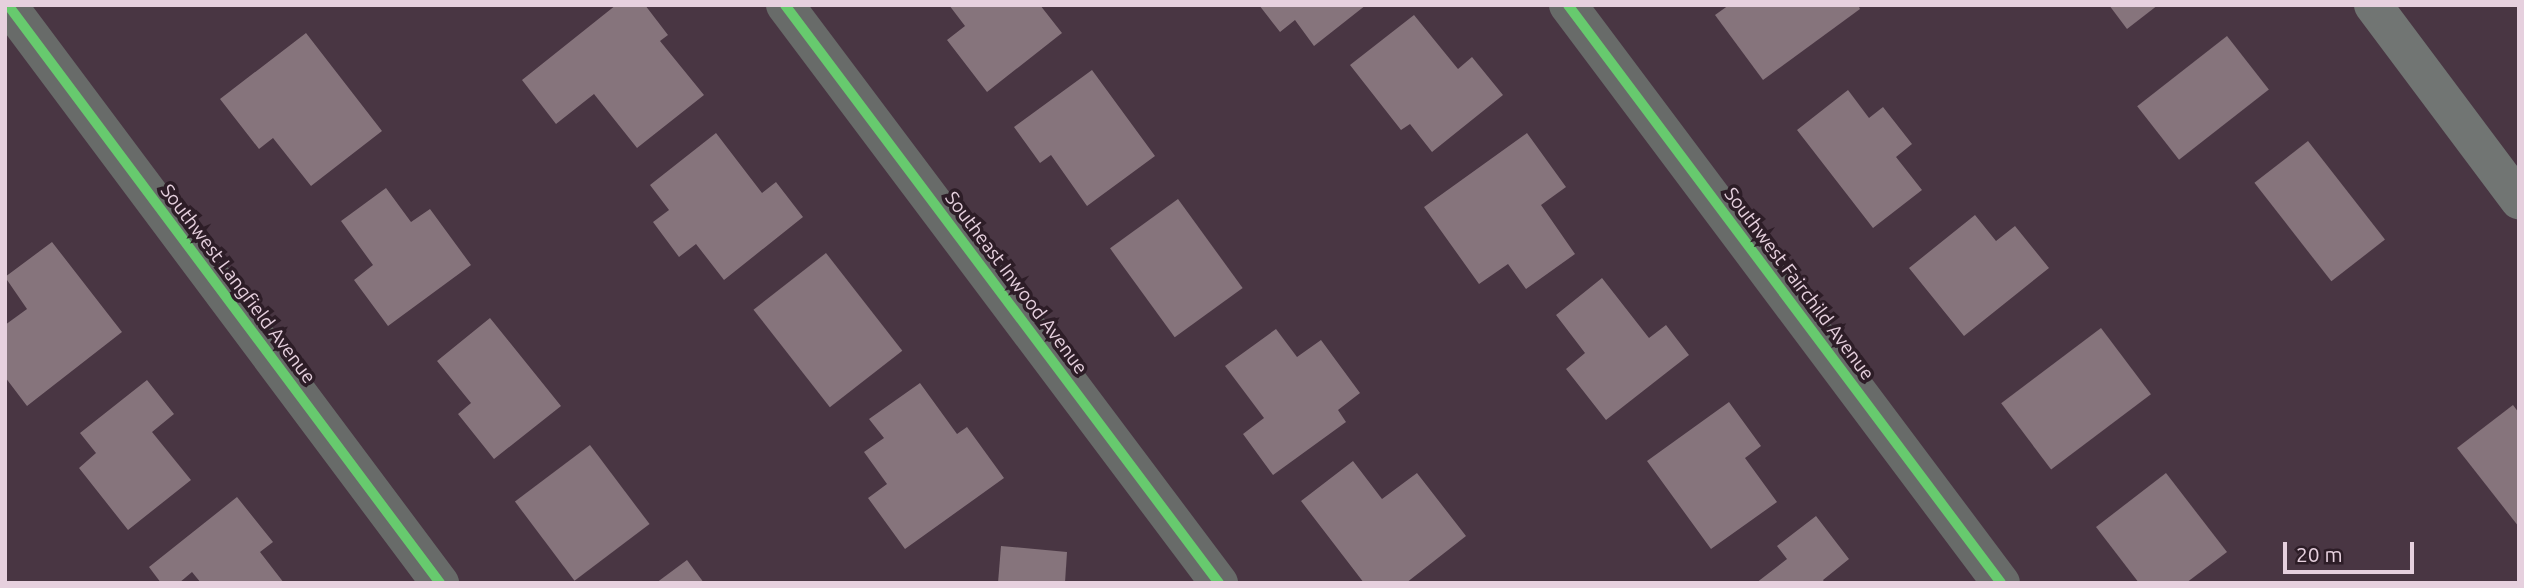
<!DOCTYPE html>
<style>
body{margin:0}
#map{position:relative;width:2524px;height:588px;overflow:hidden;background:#493643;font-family:Ubuntu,sans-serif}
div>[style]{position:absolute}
.building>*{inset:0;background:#86747c;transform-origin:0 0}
.street>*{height:38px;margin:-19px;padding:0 19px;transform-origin:19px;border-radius:19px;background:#686b69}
.secondary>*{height:38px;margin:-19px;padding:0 19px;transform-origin:19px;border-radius:19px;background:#717573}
.cycleway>*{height:10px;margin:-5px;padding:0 5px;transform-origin:5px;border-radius:5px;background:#67ca6e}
span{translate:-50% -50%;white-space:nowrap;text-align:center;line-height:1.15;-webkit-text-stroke:7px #2d1d27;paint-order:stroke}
.street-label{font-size:19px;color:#e6d0de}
.frame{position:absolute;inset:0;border:7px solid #e6d0de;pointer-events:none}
.scale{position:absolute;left:2283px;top:542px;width:131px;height:32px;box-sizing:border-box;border:4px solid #e6d0de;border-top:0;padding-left:9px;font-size:21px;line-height:24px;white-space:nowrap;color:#e6d0de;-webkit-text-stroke:5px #2d1d27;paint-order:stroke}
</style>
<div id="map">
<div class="building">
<div style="clip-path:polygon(616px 5px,645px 5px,668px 35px,660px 41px,704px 95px,637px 148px,594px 94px,556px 124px,522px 80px)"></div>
<div style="clip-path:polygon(949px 5px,1040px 5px,1062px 33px,987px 92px,947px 40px,965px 26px)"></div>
<div style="clip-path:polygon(1259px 5px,1366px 5px,1314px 46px,1295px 20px,1280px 32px)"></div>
<div style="clip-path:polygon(1729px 5px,1858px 5px,1860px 9px,1763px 80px,1715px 15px)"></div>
<div style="clip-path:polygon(2109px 5px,2158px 5px,2127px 29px)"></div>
<div style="clip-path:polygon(1414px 15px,1458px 69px,1472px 57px,1503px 95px,1432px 152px,1410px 124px,1401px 130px,1350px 65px)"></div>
<div style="clip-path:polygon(306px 33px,382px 131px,311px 186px,273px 138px,259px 149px,220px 99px)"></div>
<div style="left:2227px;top:36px;width:68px;height:114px;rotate:52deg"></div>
<div style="clip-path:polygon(1092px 70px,1155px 156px,1087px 206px,1051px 155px,1040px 163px,1014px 127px)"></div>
<div style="clip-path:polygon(1848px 90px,1869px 118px,1883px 107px,1912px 144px,1896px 157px,1922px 190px,1873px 228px,1797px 130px)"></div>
<div style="clip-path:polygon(716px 133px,762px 193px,776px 182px,803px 217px,724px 280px,696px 244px,679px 257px,653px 222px,669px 210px,650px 185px)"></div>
<div style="clip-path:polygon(1527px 133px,1566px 187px,1541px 205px,1575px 254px,1526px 289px,1508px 264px,1479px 284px,1424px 207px)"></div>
<div style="left:2308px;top:141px;width:125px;height:68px;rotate:52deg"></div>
<div style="clip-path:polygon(386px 188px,411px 222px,430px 209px,471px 265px,388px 326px,354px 280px,373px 265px,341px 221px)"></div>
<div style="left:1178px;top:199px;width:110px;height:84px;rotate:54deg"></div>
<div style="clip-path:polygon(1975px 215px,1996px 241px,2015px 226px,2049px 268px,1964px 336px,1909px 268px)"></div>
<div style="clip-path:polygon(52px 242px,122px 332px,27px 406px,5px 377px,5px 325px,27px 309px,5px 277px)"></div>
<div style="left:826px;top:253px;width:124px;height:92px;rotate:52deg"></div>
<div style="clip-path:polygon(1602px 278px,1649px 338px,1666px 325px,1689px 355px,1606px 420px,1566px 369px,1585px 353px,1556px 315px)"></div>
<div style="clip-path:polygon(490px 318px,561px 406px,494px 459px,458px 414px,471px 403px,437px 361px)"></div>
<div style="left:2101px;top:328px;width:83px;height:125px;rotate:53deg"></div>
<div style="clip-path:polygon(1276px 329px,1297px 357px,1321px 340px,1360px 393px,1338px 410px,1346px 422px,1273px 475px,1243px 434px,1264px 418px,1225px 366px)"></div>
<div style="clip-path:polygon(147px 380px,174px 414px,152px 432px,191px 480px,128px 530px,79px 468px,96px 453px,80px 433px)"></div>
<div style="clip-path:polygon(920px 383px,957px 434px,967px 427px,1004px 478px,905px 549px,868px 498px,887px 484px,864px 452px,884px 438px,869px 419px)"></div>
<div style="clip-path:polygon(1729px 402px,1761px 446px,1745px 458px,1777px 502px,1711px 549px,1647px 461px)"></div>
<div style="clip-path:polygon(2513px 405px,2519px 413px,2519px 527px,2457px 448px)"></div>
<div style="left:590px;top:445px;width:99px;height:94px;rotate:53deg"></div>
<div style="clip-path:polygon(1353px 461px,1382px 499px,1417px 473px,1466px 536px,1406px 583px,1364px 583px,1301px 501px)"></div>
<div style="clip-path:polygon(2166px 473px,2227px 552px,2186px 583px,2139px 583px,2096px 527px)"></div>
<div style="clip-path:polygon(237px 497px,273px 542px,260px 552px,284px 583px,201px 583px,192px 572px,179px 583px,161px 583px,149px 567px)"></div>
<div style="clip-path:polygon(1816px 516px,1849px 559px,1823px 580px,1825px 583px,1756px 583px,1787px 559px,1777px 546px)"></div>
<div style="clip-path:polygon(1001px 546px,1067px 552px,1065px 583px,998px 583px)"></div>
<div style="clip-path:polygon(687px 560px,704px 583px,656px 583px)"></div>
</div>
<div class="street">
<div style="left:8px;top:5px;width:722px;rotate:53.23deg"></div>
<div style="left:785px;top:5px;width:723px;rotate:53.1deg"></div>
<div style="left:1568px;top:5px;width:722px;rotate:53.16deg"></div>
</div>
<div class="secondary">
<div style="left:2373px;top:5px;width:244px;rotate:53.2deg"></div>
</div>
<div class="cycleway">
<div style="left:8px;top:5px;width:722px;rotate:53.23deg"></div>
<div style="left:785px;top:5px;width:723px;rotate:53.1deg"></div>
<div style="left:1568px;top:5px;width:722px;rotate:53.16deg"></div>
</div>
<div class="street-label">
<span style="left:1016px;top:283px;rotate:53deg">Southeast Inwood Avenue</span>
<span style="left:238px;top:284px;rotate:53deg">Southwest Langfield Avenue</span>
<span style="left:1799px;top:284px;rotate:53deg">Southwest Fairchild Avenue</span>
</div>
<div class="frame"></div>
<div class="scale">20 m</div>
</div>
